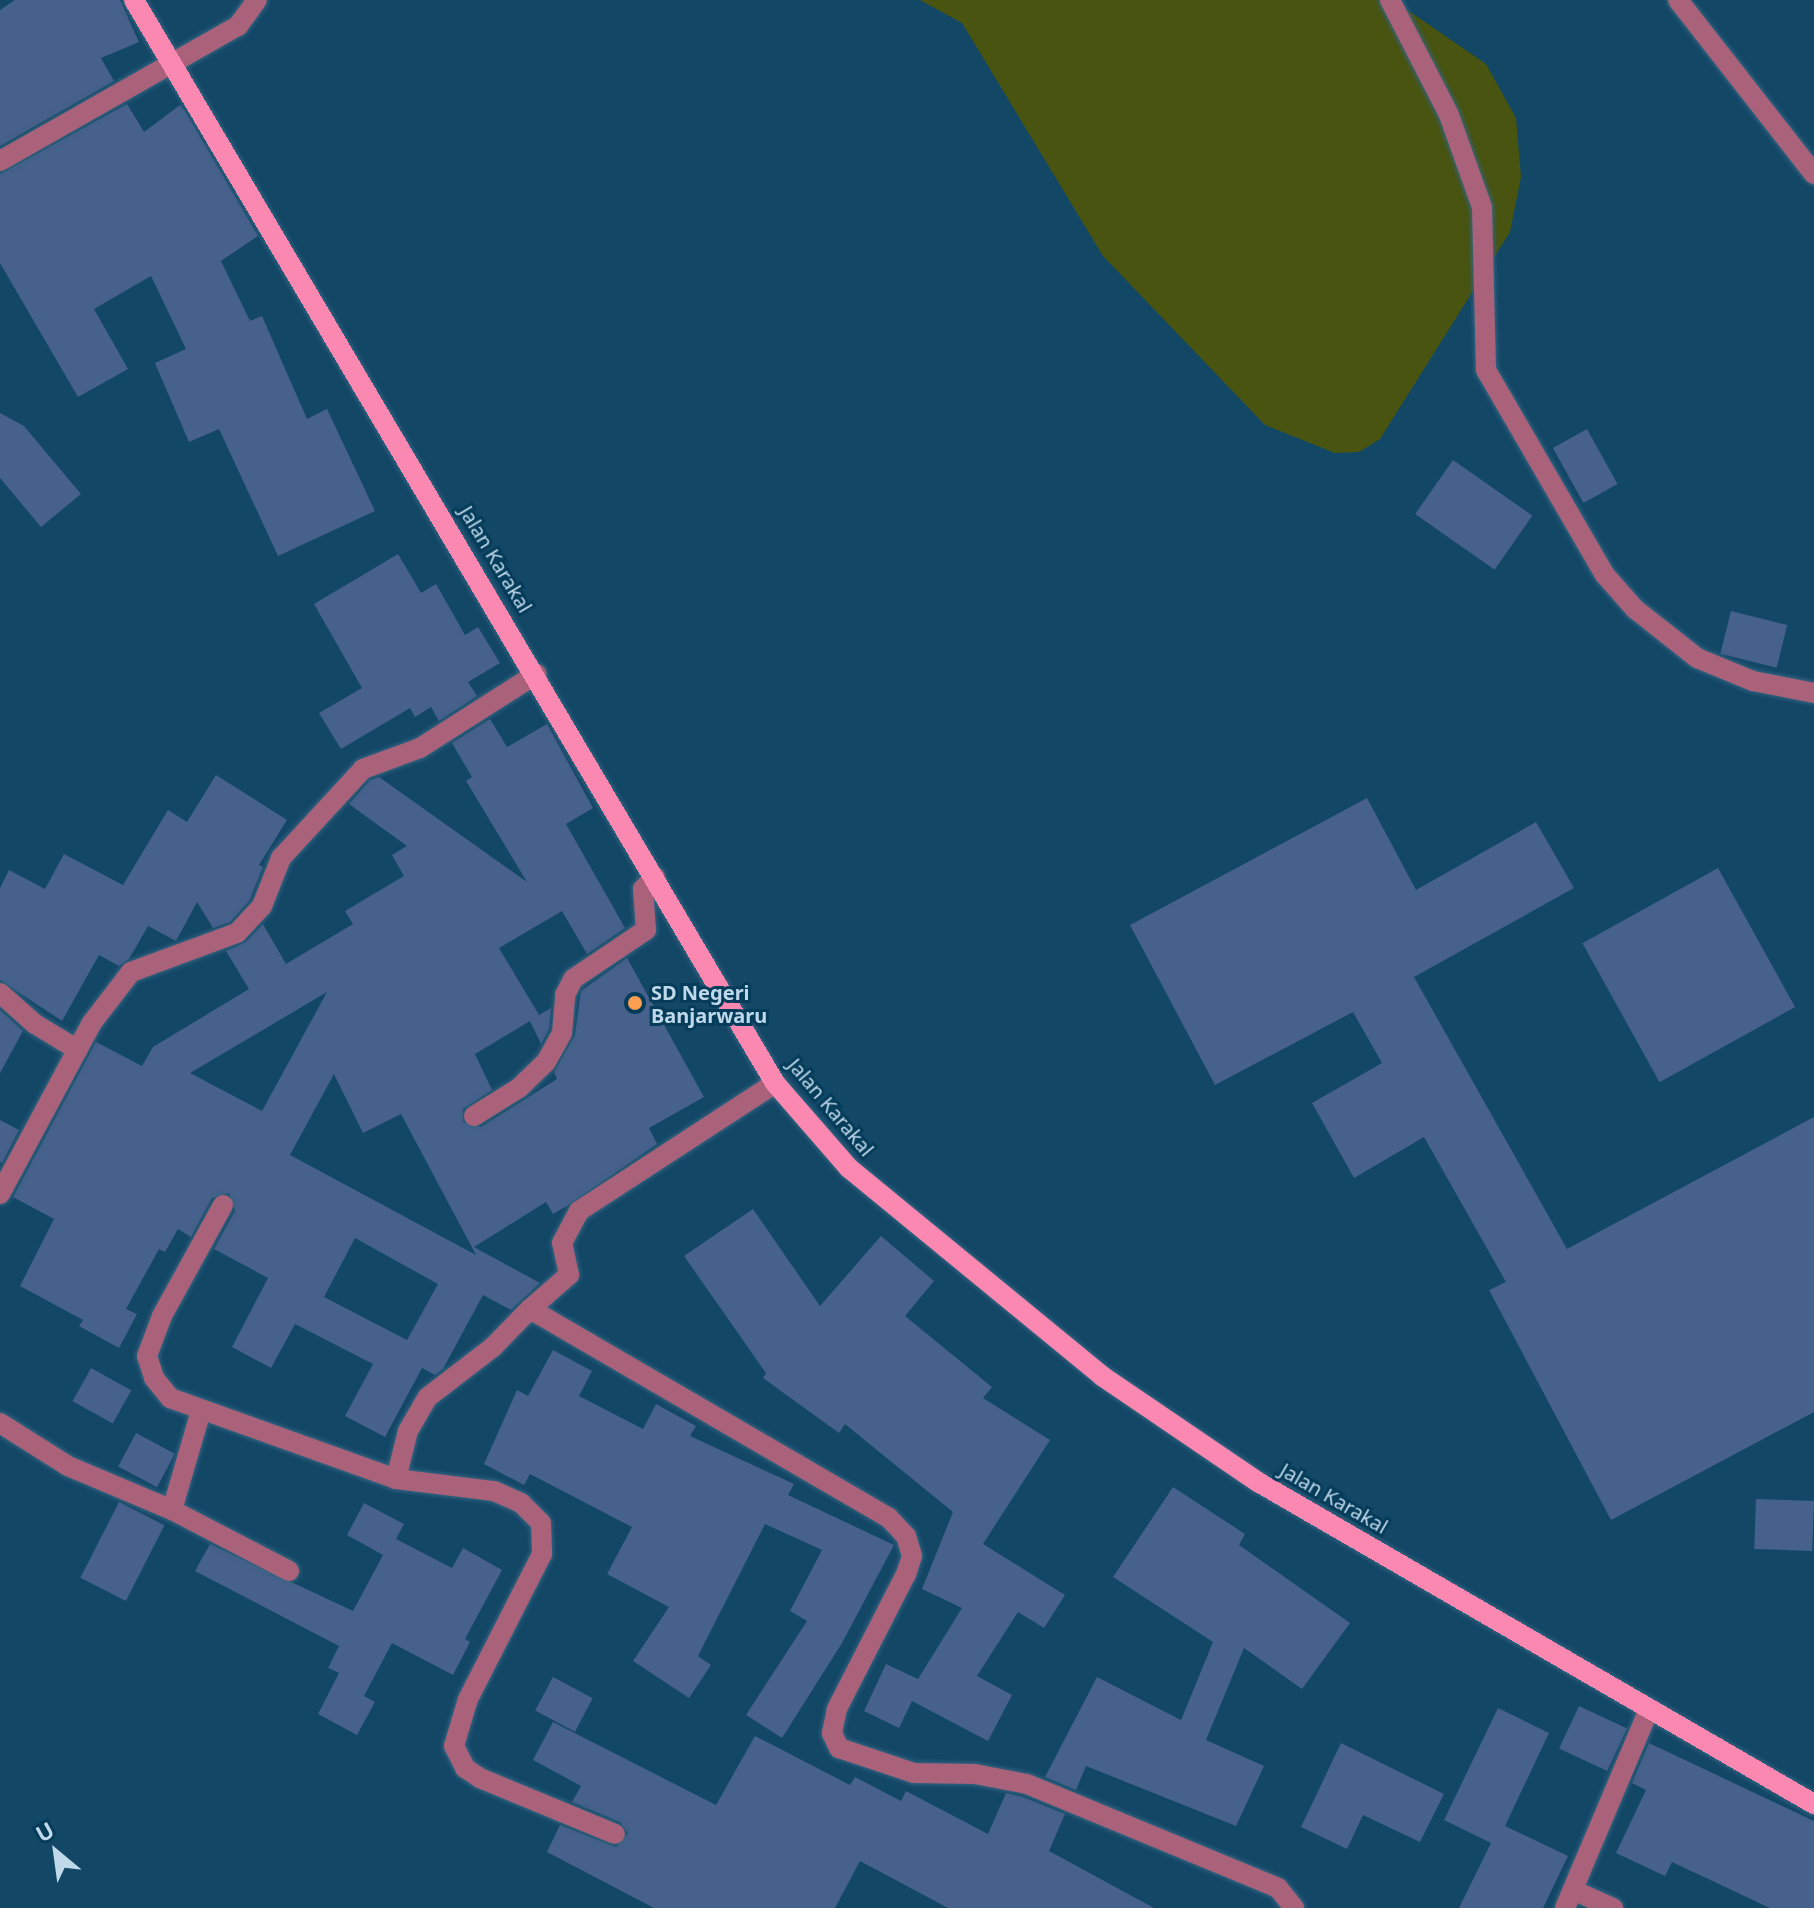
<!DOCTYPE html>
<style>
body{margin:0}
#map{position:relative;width:1814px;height:1908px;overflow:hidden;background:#134766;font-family:"Noto Sans",sans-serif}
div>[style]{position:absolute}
.green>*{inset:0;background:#485410}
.building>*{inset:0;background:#46618b;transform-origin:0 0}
.roads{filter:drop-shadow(0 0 2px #356480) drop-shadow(0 0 2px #356480)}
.minor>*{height:20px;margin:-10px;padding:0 10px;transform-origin:10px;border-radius:10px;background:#a9627a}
.major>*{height:20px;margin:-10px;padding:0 10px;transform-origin:10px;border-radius:10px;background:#fb88b0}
.dots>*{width:22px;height:22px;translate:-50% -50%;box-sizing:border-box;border:4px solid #043c5a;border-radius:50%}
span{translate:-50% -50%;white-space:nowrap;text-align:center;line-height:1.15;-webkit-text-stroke:6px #043c5a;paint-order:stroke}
.street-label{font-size:20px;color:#bfd8ea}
.poi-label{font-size:20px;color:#bfd8ea;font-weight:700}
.left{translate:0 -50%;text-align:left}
.north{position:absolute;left:16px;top:1812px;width:80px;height:80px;-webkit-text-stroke:6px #043c5a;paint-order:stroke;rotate:331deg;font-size:22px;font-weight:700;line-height:32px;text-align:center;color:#bfd8ea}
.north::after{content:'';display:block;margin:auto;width:28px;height:36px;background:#bfd8ea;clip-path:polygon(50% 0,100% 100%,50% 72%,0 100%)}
</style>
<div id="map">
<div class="green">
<div style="clip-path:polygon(920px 0,1393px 0,1486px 64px,1516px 118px,1521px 177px,1510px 232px,1380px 439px,1359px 452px,1335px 453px,1265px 425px,1103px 256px,962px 23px)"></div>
</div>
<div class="building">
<div style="clip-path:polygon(15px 0,120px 0,139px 42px,101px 58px,114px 81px,0 146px,0 10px)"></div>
<div style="clip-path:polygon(127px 104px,144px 132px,180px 105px,185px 111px,258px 236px,221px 261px,250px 321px,262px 316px,307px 419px,327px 409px,375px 511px,278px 556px,219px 429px,189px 442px,155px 363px,186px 349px,151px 276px,94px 309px,128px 369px,78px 397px,0 263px,0 174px)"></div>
<div style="clip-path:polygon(0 413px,24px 426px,81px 494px,41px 527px,0 478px)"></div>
<div style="left:1587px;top:429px;width:63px;height:39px;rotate:61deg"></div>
<div style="left:1453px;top:460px;width:97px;height:66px;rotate:35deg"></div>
<div style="clip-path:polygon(398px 554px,421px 593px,436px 584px,465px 635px,478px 627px,500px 663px,468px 682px,477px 696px,439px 721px,431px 707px,415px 717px,410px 708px,341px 749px,319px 713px,362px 688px,314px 604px)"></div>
<div style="left:1731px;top:611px;width:58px;height:44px;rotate:14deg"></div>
<div style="clip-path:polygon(evenodd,490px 719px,507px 747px,547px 724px,593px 808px,566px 824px,625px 928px,587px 954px,562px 911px,499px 948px,539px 1015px,551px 1008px,549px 1029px,541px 1044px,530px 1021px,475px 1054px,492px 1090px,463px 1109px,463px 1122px,481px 1127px,557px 1079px,554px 1072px,575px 1035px,581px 991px,627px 958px,704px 1097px,649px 1128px,657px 1144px,567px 1206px,553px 1214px,546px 1202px,474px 1247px,540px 1283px,511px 1310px,483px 1295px,443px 1369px,435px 1375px,422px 1368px,385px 1437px,345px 1416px,373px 1364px,295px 1324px,271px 1368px,232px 1347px,268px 1278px,214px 1249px,235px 1211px,229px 1193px,212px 1198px,191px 1237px,178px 1229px,165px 1252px,159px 1249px,126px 1309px,137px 1314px,119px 1348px,79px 1326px,83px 1320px,20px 1286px,54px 1219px,13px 1197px,96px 1042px,142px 1066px,153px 1047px,249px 989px,226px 951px,246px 942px,263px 924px,286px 964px,353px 924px,345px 911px,404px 876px,392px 855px,407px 846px,349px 804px,370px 780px,379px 777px,527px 882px,466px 781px,472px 777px,452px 743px,490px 719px,327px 992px,262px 1111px,190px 1073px,327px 992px,490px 719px,334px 1074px,363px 1133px,401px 1114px,476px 1255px,290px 1155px,334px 1074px,490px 719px,355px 1238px,438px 1284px,407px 1340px,324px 1297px,355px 1238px)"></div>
<div style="clip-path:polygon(216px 775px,287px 820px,259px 865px,263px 867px,249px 901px,230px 922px,213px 928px,197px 902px,176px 941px,148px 926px,129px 959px,119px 966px,99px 955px,62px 1021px,0 980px,0 888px,9px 870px,45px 889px,64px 854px,123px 885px,168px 810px,187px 822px)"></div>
<div style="clip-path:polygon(1367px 798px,1416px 890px,1536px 822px,1574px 888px,1414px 977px,1567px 1249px,1814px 1117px,1814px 1412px,1611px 1520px,1489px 1290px,1506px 1282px,1424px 1137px,1354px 1178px,1312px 1103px,1382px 1063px,1353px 1012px,1215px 1085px,1130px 925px)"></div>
<div style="left:1718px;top:868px;width:159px;height:155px;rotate:61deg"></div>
<div style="clip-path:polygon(0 1010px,23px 1031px,0 1073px)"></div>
<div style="clip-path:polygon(0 1120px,19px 1130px,2px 1163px,0 1162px)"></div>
<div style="clip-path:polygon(753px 1209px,820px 1306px,881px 1236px,934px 1281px,905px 1316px,992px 1387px,983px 1398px,1050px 1440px,983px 1544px,1065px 1595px,1044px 1628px,1018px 1612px,977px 1676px,1012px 1695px,988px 1741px,912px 1701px,899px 1728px,864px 1711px,886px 1664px,918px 1679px,962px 1608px,922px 1589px,953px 1512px,845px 1424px,839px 1433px,763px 1378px,766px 1373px,684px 1256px)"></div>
<div style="clip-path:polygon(553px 1350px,592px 1371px,579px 1396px,643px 1429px,656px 1404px,696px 1426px,690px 1436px,794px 1484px,788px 1495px,894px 1545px,842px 1643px,782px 1738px,746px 1715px,807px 1621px,790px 1611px,822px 1550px,765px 1524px,698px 1656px,711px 1665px,689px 1698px,633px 1661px,669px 1607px,607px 1574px,632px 1527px,530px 1474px,524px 1485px,484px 1464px,517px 1390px,528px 1396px)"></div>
<div style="left:91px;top:1368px;width:46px;height:38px;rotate:29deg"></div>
<div style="left:136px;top:1433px;width:44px;height:38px;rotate:28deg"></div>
<div style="clip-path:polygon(1173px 1487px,1245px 1534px,1239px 1545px,1350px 1623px,1302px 1689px,1244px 1648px,1206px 1740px,1264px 1766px,1236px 1826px,1086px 1766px,1076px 1790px,1045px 1777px,1097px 1677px,1181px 1720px,1213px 1642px,1113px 1577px)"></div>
<div style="left:1756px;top:1499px;width:58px;height:50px;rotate:2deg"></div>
<div style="left:119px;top:1502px;width:51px;height:85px;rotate:27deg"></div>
<div style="clip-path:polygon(364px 1503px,404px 1524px,396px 1539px,452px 1568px,463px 1548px,502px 1570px,465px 1639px,470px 1642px,453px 1675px,392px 1643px,364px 1696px,375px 1702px,357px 1735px,318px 1714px,339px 1673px,328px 1668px,339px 1646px,195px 1571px,210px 1544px,353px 1611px,383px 1555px,347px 1535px)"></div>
<div style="left:553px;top:1677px;width:45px;height:38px;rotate:28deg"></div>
<div style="left:1579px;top:1706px;width:53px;height:47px;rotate:25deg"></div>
<div style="clip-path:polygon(1498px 1708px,1549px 1733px,1505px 1826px,1568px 1856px,1543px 1908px,1459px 1908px,1491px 1843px,1444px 1820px)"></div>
<div style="clip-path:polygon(553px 1722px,716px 1805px,755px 1736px,850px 1785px,855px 1777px,901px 1801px,906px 1791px,988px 1834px,1006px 1793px,1023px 1797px,1065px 1814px,1049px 1851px,1154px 1908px,948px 1908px,860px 1861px,835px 1908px,654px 1908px,547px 1852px,560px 1825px,616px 1847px,628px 1833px,620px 1822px,572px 1802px,581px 1786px,533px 1760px)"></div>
<div style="clip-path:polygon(1341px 1743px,1444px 1794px,1420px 1842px,1363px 1815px,1347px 1849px,1301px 1827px)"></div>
<div style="clip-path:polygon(1649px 1743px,1814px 1821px,1814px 1908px,1770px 1908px,1672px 1862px,1665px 1876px,1616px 1853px,1646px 1790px,1632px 1783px)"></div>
</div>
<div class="roads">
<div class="minor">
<div style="left:1390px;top:0;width:129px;rotate:62.8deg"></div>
<div style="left:1449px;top:115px;width:98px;rotate:70.3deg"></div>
<div style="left:1482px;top:207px;width:163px;rotate:88.6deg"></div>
<div style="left:1486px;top:370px;width:237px;rotate:59.9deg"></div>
<div style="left:1605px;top:575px;width:45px;rotate:48.6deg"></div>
<div style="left:1635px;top:609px;width:79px;rotate:38.3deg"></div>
<div style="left:1697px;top:658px;width:61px;rotate:22.3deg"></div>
<div style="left:1753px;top:681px;width:62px;rotate:11.1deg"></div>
<div style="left:1678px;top:0;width:221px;rotate:52deg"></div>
<div style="left:0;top:161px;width:274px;rotate:-29.6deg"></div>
<div style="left:238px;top:26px;width:32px;rotate:-54deg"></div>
<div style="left:0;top:993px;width:47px;rotate:41.5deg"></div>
<div style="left:35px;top:1024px;width:50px;rotate:31.2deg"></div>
<div style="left:474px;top:1116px;width:53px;rotate:-31.9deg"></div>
<div style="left:519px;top:1088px;width:37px;rotate:-44deg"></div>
<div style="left:546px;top:1062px;width:33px;rotate:-61deg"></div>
<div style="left:562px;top:1033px;width:38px;rotate:-85deg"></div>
<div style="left:565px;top:995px;width:18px;rotate:-63deg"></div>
<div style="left:573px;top:979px;width:88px;rotate:-33.9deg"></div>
<div style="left:646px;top:930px;width:41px;rotate:-94.2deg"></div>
<div style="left:643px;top:889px;width:17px;rotate:-45deg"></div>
<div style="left:0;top:1194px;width:193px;rotate:-61.8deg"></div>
<div style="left:91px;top:1024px;width:66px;rotate:-52.4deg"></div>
<div style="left:131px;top:972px;width:113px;rotate:-20.2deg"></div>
<div style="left:237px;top:933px;width:37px;rotate:-47deg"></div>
<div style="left:262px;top:906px;width:52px;rotate:-68.4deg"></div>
<div style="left:281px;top:858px;width:121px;rotate:-47.3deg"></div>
<div style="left:363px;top:769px;width:61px;rotate:-20.2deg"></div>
<div style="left:420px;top:748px;width:138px;rotate:-32.5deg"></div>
<div style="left:223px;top:1205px;width:127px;rotate:118.8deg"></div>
<div style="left:162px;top:1316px;width:43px;rotate:110.6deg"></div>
<div style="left:147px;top:1356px;width:23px;rotate:72deg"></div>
<div style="left:154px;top:1378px;width:26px;rotate:51deg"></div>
<div style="left:170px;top:1398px;width:240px;rotate:19.7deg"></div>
<div style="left:396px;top:1479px;width:49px;rotate:-76deg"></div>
<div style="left:408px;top:1431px;width:39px;rotate:-60deg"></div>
<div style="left:428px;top:1397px;width:82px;rotate:-37.6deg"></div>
<div style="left:493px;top:1347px;width:53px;rotate:-45.8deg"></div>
<div style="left:530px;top:1309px;width:415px;rotate:30.2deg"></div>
<div style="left:889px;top:1518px;width:25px;rotate:47deg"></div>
<div style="left:906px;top:1536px;width:21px;rotate:73deg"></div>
<div style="left:912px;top:1556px;width:19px;rotate:108deg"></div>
<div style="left:906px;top:1574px;width:152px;rotate:117.1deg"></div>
<div style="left:837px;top:1709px;width:25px;rotate:102deg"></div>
<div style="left:832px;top:1733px;width:17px;rotate:65deg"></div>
<div style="left:839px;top:1748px;width:79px;rotate:18.4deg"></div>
<div style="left:914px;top:1773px;width:61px;rotate:0.9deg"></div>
<div style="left:975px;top:1774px;width:53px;rotate:10.9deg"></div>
<div style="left:1027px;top:1784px;width:272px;rotate:22.5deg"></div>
<div style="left:1278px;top:1888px;width:26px;rotate:51deg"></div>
<div style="left:530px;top:1309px;width:52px;rotate:-41.1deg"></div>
<div style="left:569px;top:1275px;width:33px;rotate:-102deg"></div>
<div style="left:562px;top:1243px;width:36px;rotate:-62deg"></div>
<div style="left:579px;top:1211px;width:234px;rotate:-33.1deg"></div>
<div style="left:0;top:1423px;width:80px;rotate:32.3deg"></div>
<div style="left:68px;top:1466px;width:113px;rotate:22.9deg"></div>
<div style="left:172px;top:1510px;width:132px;rotate:27.5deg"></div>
<div style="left:396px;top:1479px;width:99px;rotate:7deg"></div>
<div style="left:494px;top:1491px;width:30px;rotate:24deg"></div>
<div style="left:521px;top:1503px;width:28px;rotate:45deg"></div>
<div style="left:541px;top:1523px;width:31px;rotate:88deg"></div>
<div style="left:542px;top:1554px;width:163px;rotate:117deg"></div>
<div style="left:468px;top:1699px;width:49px;rotate:106.6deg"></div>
<div style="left:454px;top:1746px;width:25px;rotate:63deg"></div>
<div style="left:465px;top:1768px;width:18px;rotate:34deg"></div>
<div style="left:480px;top:1778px;width:146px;rotate:22.5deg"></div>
<div style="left:172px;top:1510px;width:103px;rotate:-73.7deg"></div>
<div style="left:1573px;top:1890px;width:44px;rotate:24.2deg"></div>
<div style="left:1565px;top:1908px;width:216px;rotate:-67.1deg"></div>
</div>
<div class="major">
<div style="left:134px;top:0;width:1258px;rotate:59.38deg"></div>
<div style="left:775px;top:1083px;width:113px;rotate:49deg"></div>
<div style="left:849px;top:1168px;width:328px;rotate:39.4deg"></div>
<div style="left:1102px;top:1376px;width:189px;rotate:34.2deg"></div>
<div style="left:1258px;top:1482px;width:643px;rotate:30.08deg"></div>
</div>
</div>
<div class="dots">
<div style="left:635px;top:1003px;background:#fa9f4f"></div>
</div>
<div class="street-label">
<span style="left:496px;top:559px;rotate:59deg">Jalan Karakal</span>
<span style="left:831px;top:1107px;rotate:50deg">Jalan Karakal</span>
<span style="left:1334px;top:1498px;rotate:30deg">Jalan Karakal</span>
</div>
<div class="poi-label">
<span class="left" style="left:651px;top:1004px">SD Negeri<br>Banjarwaru</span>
</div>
<div class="north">U</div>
</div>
